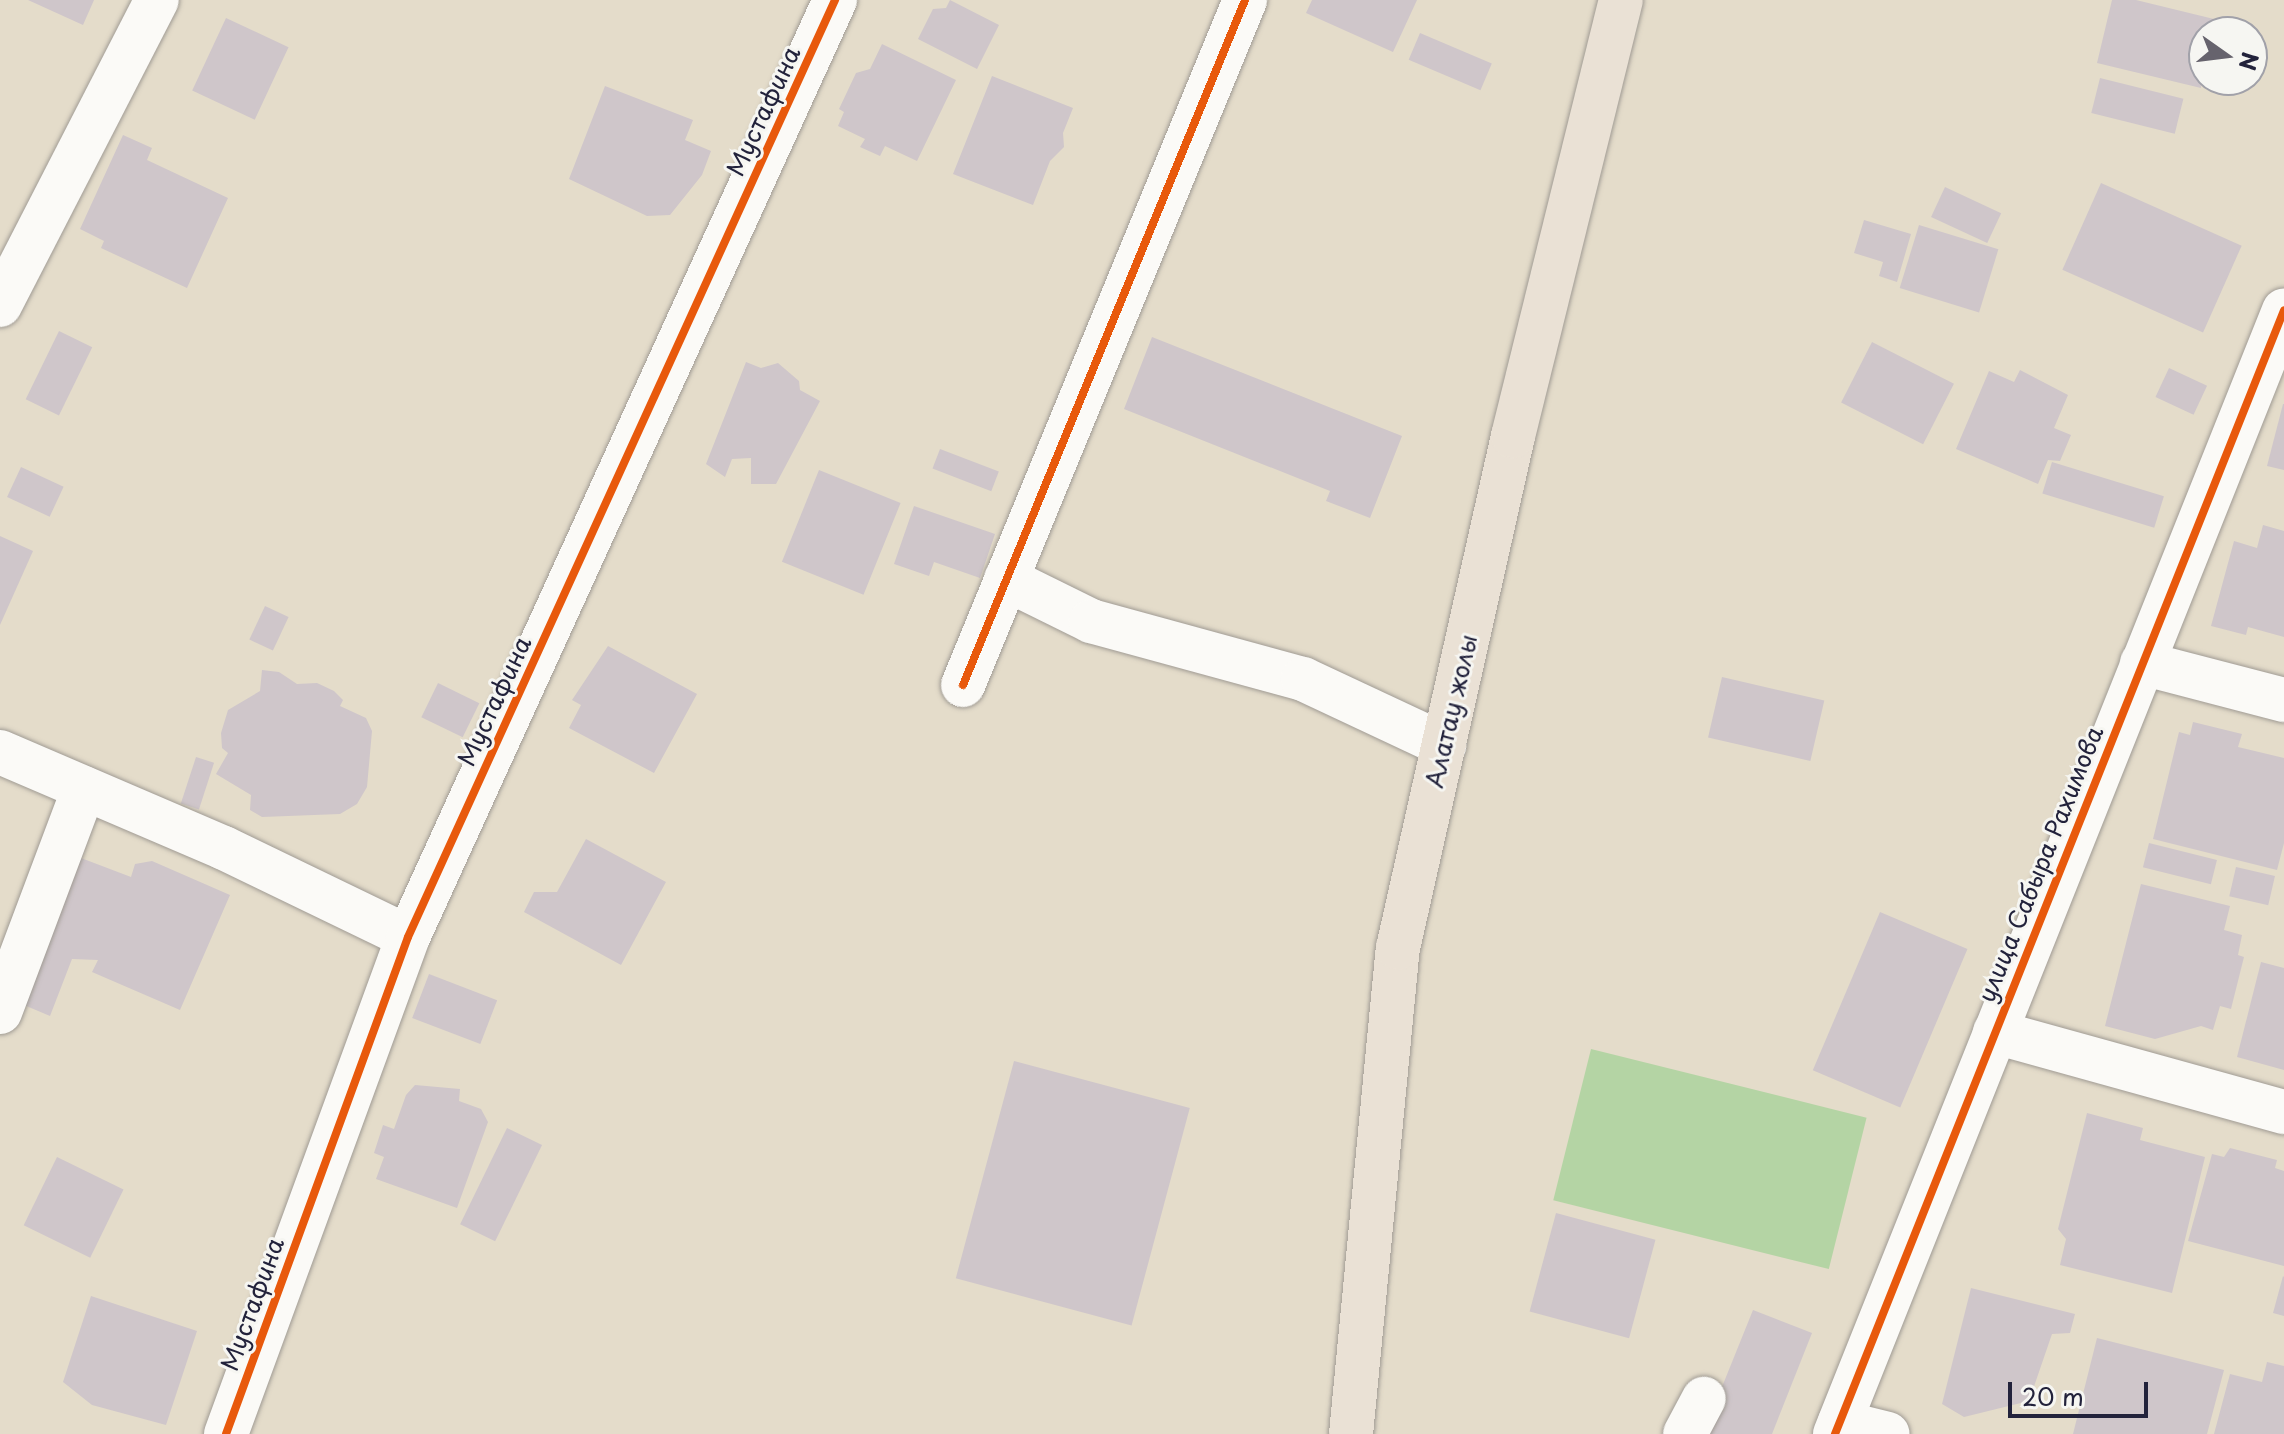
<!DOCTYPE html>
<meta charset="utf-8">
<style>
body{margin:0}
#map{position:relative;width:2284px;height:1434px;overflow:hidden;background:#e4dcca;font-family:"Playpen Sans",sans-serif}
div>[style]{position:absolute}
.green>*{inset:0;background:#b4d4a4;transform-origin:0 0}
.building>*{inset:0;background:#cfc6ca;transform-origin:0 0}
.roads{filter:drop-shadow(0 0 2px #a09b94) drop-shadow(0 0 2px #a09b94)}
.minor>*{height:44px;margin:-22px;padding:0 22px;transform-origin:22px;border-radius:22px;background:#fbfaf7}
.major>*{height:44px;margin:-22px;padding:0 22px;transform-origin:22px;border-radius:22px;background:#eae1d5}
.cycleway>*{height:8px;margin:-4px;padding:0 4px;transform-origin:4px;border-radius:4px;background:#e8590c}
span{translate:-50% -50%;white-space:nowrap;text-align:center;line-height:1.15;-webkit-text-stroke:6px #f6f6f2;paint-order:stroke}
.street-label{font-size:24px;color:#22223b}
.north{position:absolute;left:2188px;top:16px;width:80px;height:80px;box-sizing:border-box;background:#f6f6f2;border:2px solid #a1a1a9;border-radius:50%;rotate:104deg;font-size:22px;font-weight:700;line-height:32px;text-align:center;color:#22223b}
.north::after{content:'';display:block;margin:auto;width:28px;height:36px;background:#66636d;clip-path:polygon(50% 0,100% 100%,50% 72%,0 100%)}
.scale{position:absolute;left:2008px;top:1382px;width:140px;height:36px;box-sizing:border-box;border:4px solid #22223b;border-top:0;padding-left:10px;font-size:24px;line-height:28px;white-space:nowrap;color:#22223b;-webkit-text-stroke:6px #f6f6f2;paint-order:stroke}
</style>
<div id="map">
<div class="green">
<div style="left:1591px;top:1049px;width:284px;height:156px;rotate:14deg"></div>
</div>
<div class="building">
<div style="clip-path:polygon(28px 0,94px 0,83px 25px)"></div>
<div style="clip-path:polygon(950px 0,999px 25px,977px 69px,918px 39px,933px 9px,946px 8px)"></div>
<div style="clip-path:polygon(1312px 0,1417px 0,1393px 52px,1306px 13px)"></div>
<div style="clip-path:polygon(2112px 0,2136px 0,2218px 20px,2215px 32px,2204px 32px,2201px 88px,2097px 63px)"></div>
<div style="left:226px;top:18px;width:69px;height:80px;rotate:25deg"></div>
<div style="left:1420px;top:33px;width:78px;height:29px;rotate:23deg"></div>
<div style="clip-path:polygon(882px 44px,956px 80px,917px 161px,885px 146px,880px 156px,860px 147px,865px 139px,838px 126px,844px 112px,839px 109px,856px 73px,870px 69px)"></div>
<div style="clip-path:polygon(992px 76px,1073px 108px,1063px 133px,1064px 147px,1050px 161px,1033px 205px,953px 174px)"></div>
<div style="left:2100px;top:78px;width:86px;height:36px;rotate:14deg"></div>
<div style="clip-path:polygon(605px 86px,693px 120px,685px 140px,711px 151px,702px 175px,670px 215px,647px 216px,569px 179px)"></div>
<div style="clip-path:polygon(123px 135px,152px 148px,147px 160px,228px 198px,187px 288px,101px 248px,104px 241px,80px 229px)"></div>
<div style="left:2101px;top:183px;width:154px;height:95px;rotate:24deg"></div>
<div style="left:1945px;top:187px;width:62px;height:33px;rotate:25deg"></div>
<div style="clip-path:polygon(1864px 220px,1911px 234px,1897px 282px,1879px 276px,1883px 262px,1854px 253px)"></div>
<div style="left:1919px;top:225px;width:83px;height:66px;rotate:17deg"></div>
<div style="left:59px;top:331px;width:37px;height:76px;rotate:26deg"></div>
<div style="clip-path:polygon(1152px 337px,1402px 436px,1370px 518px,1326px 501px,1330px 491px,1124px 409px)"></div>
<div style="left:1872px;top:342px;width:92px;height:68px;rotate:27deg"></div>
<div style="clip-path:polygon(746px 362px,761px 368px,778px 363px,799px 381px,800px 390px,820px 401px,776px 484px,751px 484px,751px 458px,732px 459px,725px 477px,706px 464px)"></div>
<div style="left:2169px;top:368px;width:42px;height:32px;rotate:25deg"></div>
<div style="clip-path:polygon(2020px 370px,2068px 395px,2054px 428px,2071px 435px,2060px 461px,2048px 460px,2038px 484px,1956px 449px,1989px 371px,2014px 382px)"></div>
<div style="clip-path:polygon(2283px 404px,2284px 404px,2284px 470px,2267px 466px)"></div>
<div style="left:940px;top:449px;width:63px;height:21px;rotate:21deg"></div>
<div style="left:2052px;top:462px;width:117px;height:33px;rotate:17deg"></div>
<div style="left:21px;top:467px;width:47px;height:33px;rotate:25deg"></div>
<div style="left:819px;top:470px;width:88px;height:99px;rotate:22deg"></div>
<div style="clip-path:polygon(914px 506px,995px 534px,980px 578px,934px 562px,929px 576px,894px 564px)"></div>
<div style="clip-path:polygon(2263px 525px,2284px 531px,2284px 637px,2248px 627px,2246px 635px,2211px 626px,2234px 541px,2257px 548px)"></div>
<div style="clip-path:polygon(0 536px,33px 551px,0 625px)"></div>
<div style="left:265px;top:606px;width:26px;height:37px;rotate:25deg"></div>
<div style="clip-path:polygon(608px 646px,697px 694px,654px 773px,569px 728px,581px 705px,572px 700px)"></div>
<div style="clip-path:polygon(262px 670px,279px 672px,297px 684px,317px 683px,334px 691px,343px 700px,340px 706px,366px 718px,372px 731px,367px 787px,357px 804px,340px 814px,262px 817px,250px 810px,251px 795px,216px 774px,228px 753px,222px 748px,221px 733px,228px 710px,260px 691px)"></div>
<div style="left:1722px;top:677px;width:105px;height:62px;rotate:13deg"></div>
<div style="left:438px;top:683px;width:46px;height:38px;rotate:26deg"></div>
<div style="clip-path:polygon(2193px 722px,2242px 734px,2238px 747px,2284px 758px,2284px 843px,2277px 870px,2153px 839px,2179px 732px,2190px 735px)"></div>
<div style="left:196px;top:757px;width:19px;height:49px;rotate:18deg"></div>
<div style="clip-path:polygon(586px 839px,666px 882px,621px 965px,524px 912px,534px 892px,557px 892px)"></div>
<div style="left:2149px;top:843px;width:70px;height:25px;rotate:14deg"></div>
<div style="clip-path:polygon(81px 858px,131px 877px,135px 864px,152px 861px,230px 895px,180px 1010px,92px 972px,98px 960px,72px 959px,50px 1016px,24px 1005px)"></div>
<div style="left:2236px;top:867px;width:40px;height:30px;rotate:13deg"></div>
<div style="clip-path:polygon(2141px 884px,2230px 906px,2224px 930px,2242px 935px,2238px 955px,2244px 957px,2231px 1009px,2220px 1006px,2213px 1030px,2201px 1026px,2155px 1039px,2105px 1026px)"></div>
<div style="left:1880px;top:912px;width:95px;height:172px;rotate:23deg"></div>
<div style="clip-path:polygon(2261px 962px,2284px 968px,2284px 1070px,2237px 1057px)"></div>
<div style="left:429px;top:974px;width:73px;height:47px;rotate:21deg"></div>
<div style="left:1014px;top:1061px;width:182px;height:225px;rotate:15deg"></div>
<div style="clip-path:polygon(415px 1085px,460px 1089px,459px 1101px,481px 1109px,488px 1122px,457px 1208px,376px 1179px,384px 1157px,374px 1153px,383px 1125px,394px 1129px,406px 1095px)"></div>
<div style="clip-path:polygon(2087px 1113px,2143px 1128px,2140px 1140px,2205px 1157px,2172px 1293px,2060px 1265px,2066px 1239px,2058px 1229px)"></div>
<div style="left:507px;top:1128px;width:39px;height:107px;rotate:26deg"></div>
<div style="clip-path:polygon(2230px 1148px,2277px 1160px,2275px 1168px,2284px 1171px,2284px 1266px,2188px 1241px,2212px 1154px,2224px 1157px)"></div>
<div style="left:57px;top:1157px;width:74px;height:76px;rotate:26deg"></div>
<div style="left:1556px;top:1213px;width:103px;height:102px;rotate:15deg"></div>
<div style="clip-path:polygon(2283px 1276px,2284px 1277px,2284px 1316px,2273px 1313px)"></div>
<div style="clip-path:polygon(1971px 1288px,2075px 1314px,2070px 1333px,2052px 1334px,2029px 1401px,1964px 1417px,1942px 1404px)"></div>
<div style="clip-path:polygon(91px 1296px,197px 1331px,166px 1425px,92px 1405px,63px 1382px)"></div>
<div style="clip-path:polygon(1753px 1310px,1812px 1333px,1772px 1434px,1703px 1434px)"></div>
<div style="clip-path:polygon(2097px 1338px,2224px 1370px,2207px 1434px,2073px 1434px)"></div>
<div style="clip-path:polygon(2267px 1362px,2284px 1366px,2284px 1434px,2214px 1434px,2230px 1374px,2262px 1382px)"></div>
</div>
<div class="roads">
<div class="minor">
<div style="left:0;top:305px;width:343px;rotate:-62.8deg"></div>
<div style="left:1006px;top:579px;width:95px;rotate:26.3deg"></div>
<div style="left:1091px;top:621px;width:220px;rotate:15.3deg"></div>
<div style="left:1303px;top:679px;width:156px;rotate:25.1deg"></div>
<div style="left:2142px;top:663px;width:147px;rotate:14.6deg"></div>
<div style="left:963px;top:685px;width:741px;rotate:-67.62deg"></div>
<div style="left:0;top:752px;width:244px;rotate:23.2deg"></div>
<div style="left:224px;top:848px;width:204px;rotate:25.8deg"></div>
<div style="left:0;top:1012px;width:239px;rotate:-69.4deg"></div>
<div style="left:1995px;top:1032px;width:300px;rotate:15.5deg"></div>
<div style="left:1840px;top:1422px;width:49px;rotate:14deg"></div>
<div style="left:226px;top:1434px;width:529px;rotate:-69.89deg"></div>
<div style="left:408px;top:937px;width:1030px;rotate:-65.5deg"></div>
<div style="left:1685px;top:1434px;width:40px;rotate:-62deg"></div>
<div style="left:1835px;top:1434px;width:1210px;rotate:-68.22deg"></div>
</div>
<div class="major">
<div style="left:1351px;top:1434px;width:488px;rotate:-84.5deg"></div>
<div style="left:1398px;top:948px;width:525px;rotate:-77.34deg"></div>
<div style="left:1513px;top:436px;width:449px;rotate:-76.1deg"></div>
</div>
</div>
<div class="cycleway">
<div style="left:963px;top:685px;width:741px;rotate:-67.62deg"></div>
<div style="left:226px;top:1434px;width:529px;rotate:-69.89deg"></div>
<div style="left:408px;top:937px;width:1030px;rotate:-65.5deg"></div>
<div style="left:1835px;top:1434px;width:1210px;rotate:-68.22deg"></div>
</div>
<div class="street-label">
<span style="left:763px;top:111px;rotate:-65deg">Мустафина</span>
<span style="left:494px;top:701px;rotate:-65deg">Мустафина</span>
<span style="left:1451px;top:711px;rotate:-77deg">Алатау жолы</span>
<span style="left:2040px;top:864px;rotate:-68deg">улица Сабыра Рахимова</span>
<span style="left:252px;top:1304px;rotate:-70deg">Мустафина</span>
</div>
<div class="north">N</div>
<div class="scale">20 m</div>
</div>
